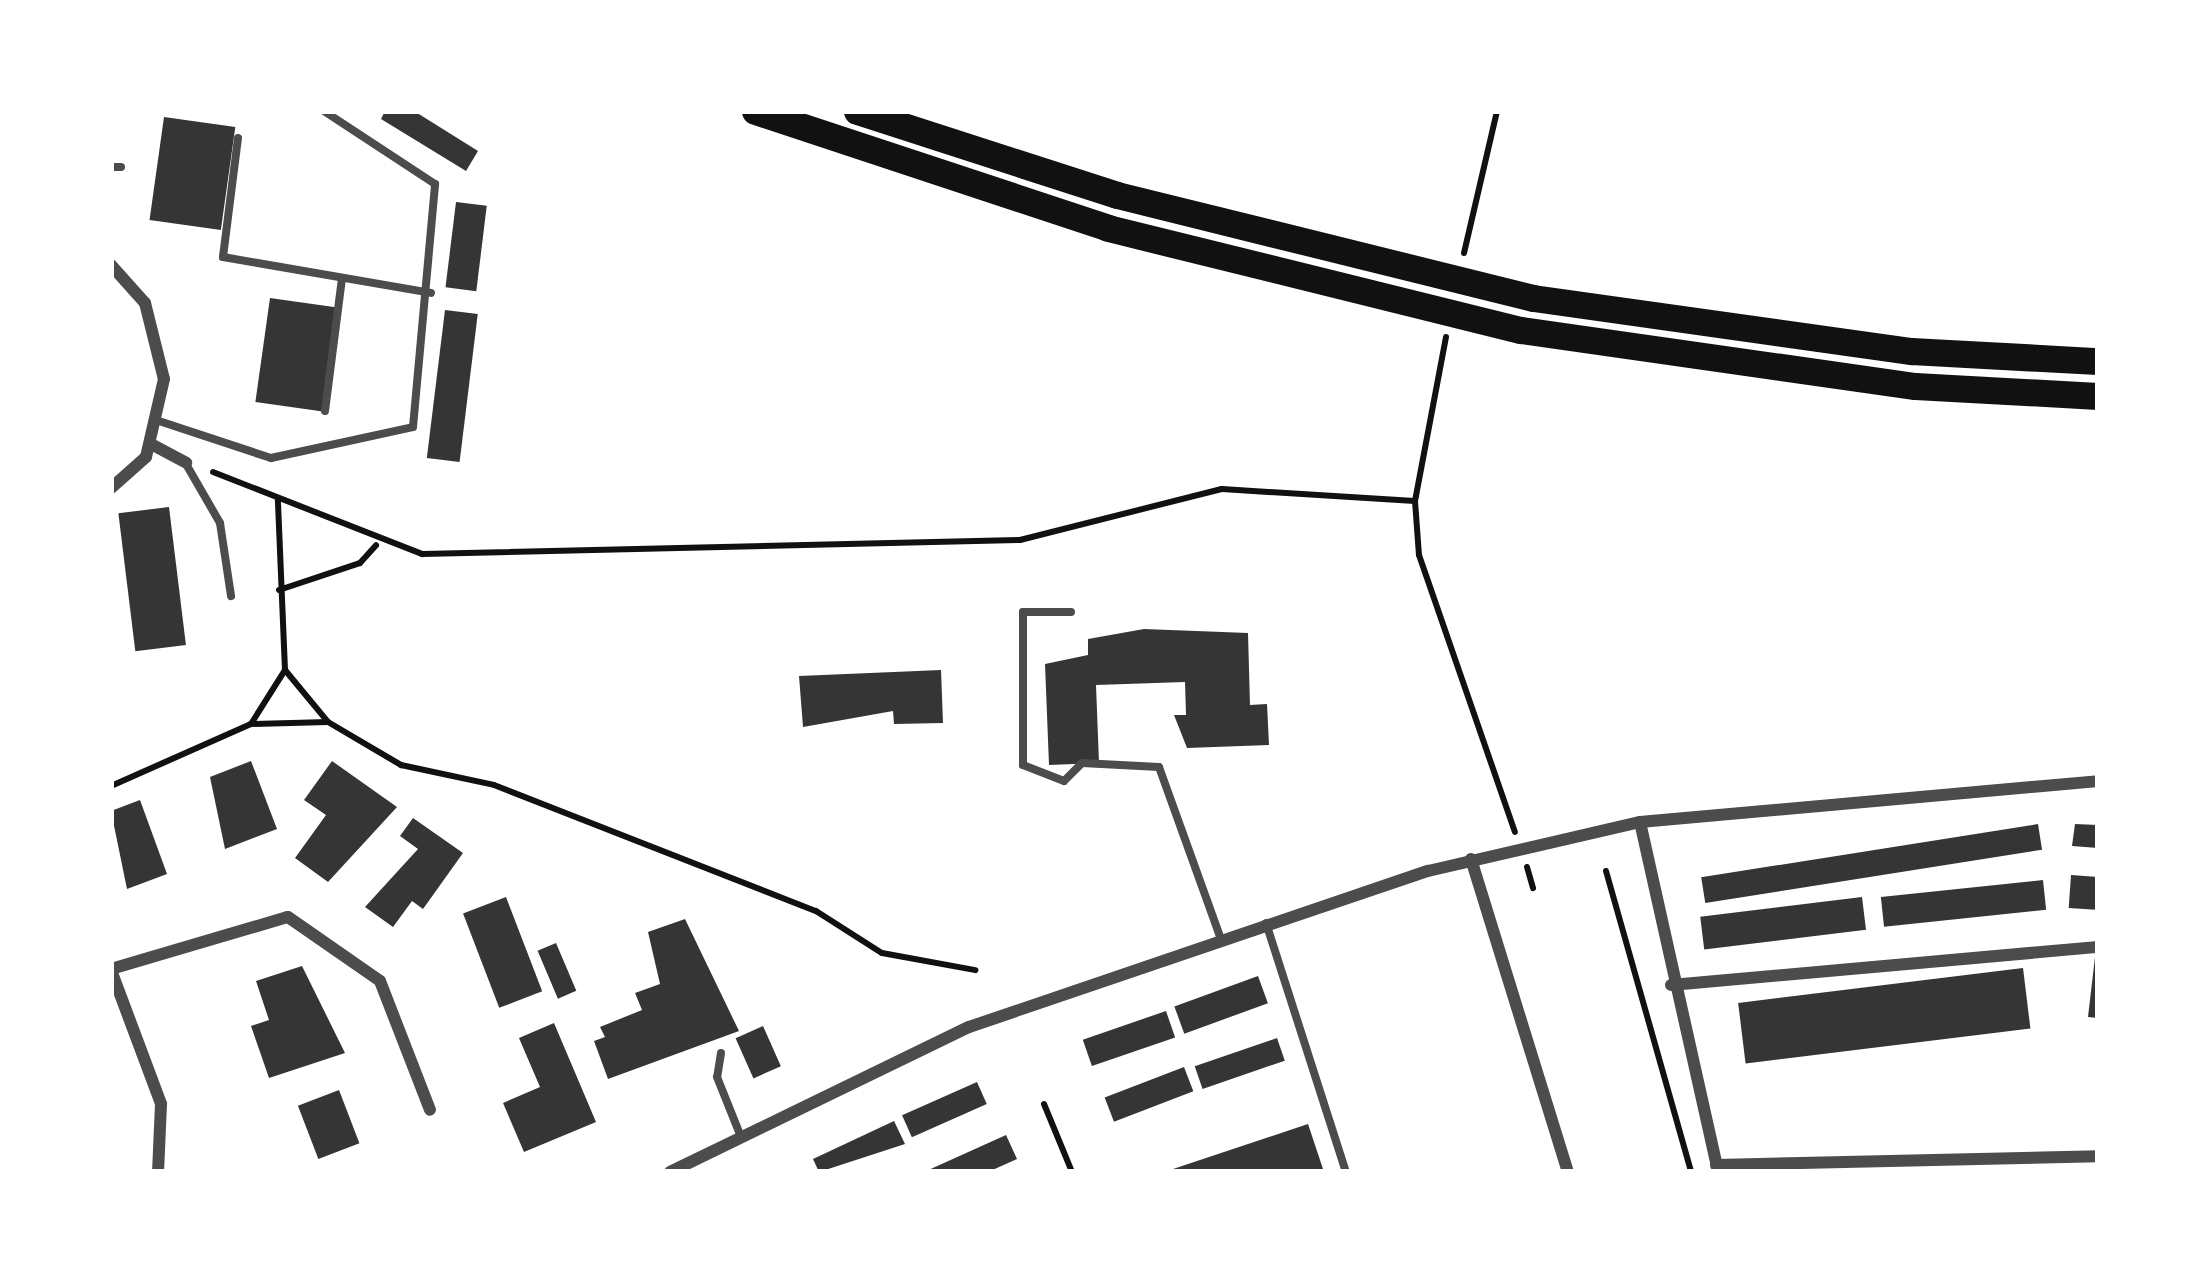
<!DOCTYPE html>
<style>
body{margin:0}
#map{position:relative;width:2209px;height:1283px;overflow:hidden;background:#fff;font-family:Lato,sans-serif}
div>[style]{position:absolute}
.building>*{inset:0;background:#353535;transform-origin:0 0}
.path>*{height:6px;margin:-3px;padding:0 3px;transform-origin:3px;border-radius:3px;background:#111}
.service>*{height:8px;margin:-4px;padding:0 4px;transform-origin:4px;border-radius:4px;background:#4c4c4c}
.minor>*{height:12px;margin:-6px;padding:0 6px;transform-origin:6px;border-radius:6px;background:#4c4c4c}
.trunk>*{height:27px;margin:-13.5px;padding:0 13.5px;transform-origin:13.5px;border-radius:13.5px;background:#111}
span{translate:-50% -50%;white-space:nowrap;text-align:center;line-height:1.15;-webkit-text-stroke:9px #fff;paint-order:stroke}
.frame{position:absolute;inset:0;border:114px solid #fff;pointer-events:none}
</style>
<div id="map">
<div class="building">
<div style="clip-path:polygon(385px 111px,414px 111px,478px 151px,466px 171px,381px 119px)"></div>
<div style="left:164px;top:117px;width:72px;height:104px;rotate:8deg"></div>
<div style="left:456px;top:202px;width:31px;height:86px;rotate:7deg"></div>
<div style="left:270px;top:298px;width:68px;height:105px;rotate:8deg"></div>
<div style="left:445px;top:310px;width:33px;height:149px;rotate:7deg"></div>
<div style="left:169px;top:507px;width:139px;height:51px;rotate:83deg"></div>
<div style="clip-path:polygon(1144px 629px,1248px 633px,1250px 705px,1267px 704px,1269px 745px,1187px 748px,1174px 715px,1186px 715px,1185px 682px,1096px 685px,1099px 763px,1049px 765px,1045px 664px,1088px 655px,1088px 639px)"></div>
<div style="clip-path:polygon(941px 670px,943px 723px,894px 724px,893px 711px,803px 727px,799px 676px)"></div>
<div style="clip-path:polygon(251px 761px,277px 829px,225px 849px,210px 777px)"></div>
<div style="clip-path:polygon(332px 761px,397px 807px,328px 882px,295px 858px,326px 815px,304px 800px)"></div>
<div style="clip-path:polygon(140px 800px,167px 874px,127px 889px,111px 811px)"></div>
<div style="clip-path:polygon(413px 818px,463px 853px,423px 909px,412px 901px,393px 927px,365px 907px,418px 849px,400px 836px)"></div>
<div style="left:2038px;top:824px;width:26px;height:341px;rotate:81deg"></div>
<div style="clip-path:polygon(2075px 824px,2098px 825px,2098px 848px,2072px 846px)"></div>
<div style="left:2071px;top:875px;width:27px;height:33px;rotate:4deg"></div>
<div style="left:2043px;top:880px;width:30px;height:163px;rotate:84deg"></div>
<div style="left:506px;top:897px;width:101px;height:46px;rotate:69deg"></div>
<div style="left:1862px;top:897px;width:33px;height:163px;rotate:83deg"></div>
<div style="clip-path:polygon(685px 919px,739px 1031px,608px 1079px,594px 1041px,605px 1037px,600px 1027px,642px 1010px,635px 993px,660px 984px,648px 932px)"></div>
<div style="left:556px;top:943px;width:52px;height:20px;rotate:67deg"></div>
<div style="clip-path:polygon(2095px 957px,2098px 957px,2098px 1018px,2088px 1017px)"></div>
<div style="clip-path:polygon(302px 966px,345px 1053px,269px 1078px,251px 1026px,269px 1020px,256px 981px)"></div>
<div style="left:2023px;top:968px;width:61px;height:287px;rotate:83deg"></div>
<div style="left:1258px;top:976px;width:29px;height:89px;rotate:70deg"></div>
<div style="left:1166px;top:1011px;width:28px;height:88px;rotate:71deg"></div>
<div style="clip-path:polygon(554px 1023px,596px 1122px,524px 1152px,503px 1103px,540px 1087px,519px 1038px)"></div>
<div style="left:763px;top:1026px;width:44px;height:30px;rotate:66deg"></div>
<div style="left:1277px;top:1038px;width:24px;height:87px;rotate:71deg"></div>
<div style="left:1184px;top:1067px;width:26px;height:85px;rotate:69deg"></div>
<div style="left:977px;top:1082px;width:24px;height:82px;rotate:66deg"></div>
<div style="left:339px;top:1090px;width:57px;height:44px;rotate:69deg"></div>
<div style="clip-path:polygon(894px 1121px,905px 1144px,819px 1172px,813px 1159px)"></div>
<div style="clip-path:polygon(1308px 1124px,1324px 1172px,1167px 1172px,1167px 1171px)"></div>
<div style="clip-path:polygon(1006px 1135px,1017px 1159px,988px 1172px,924px 1172px)"></div>
</div>
<div class="path">
<div style="left:1464px;top:253px;width:146px;rotate:-76.9deg"></div>
<div style="left:1446px;top:337px;width:167px;rotate:100.7deg"></div>
<div style="left:1415px;top:501px;width:54px;rotate:85.8deg"></div>
<div style="left:1419px;top:555px;width:293px;rotate:70.9deg"></div>
<div style="left:213px;top:472px;width:225px;rotate:21.4deg"></div>
<div style="left:422px;top:554px;width:598px;rotate:-1.34deg"></div>
<div style="left:1020px;top:540px;width:208px;rotate:-14.2deg"></div>
<div style="left:1222px;top:489px;width:193px;rotate:3.6deg"></div>
<div style="left:279px;top:590px;width:85px;rotate:-18.4deg"></div>
<div style="left:360px;top:563px;width:24px;rotate:-48deg"></div>
<div style="left:285px;top:670px;width:67px;rotate:50.4deg"></div>
<div style="left:251px;top:724px;width:64px;rotate:-57.8deg"></div>
<div style="left:285px;top:670px;width:170px;rotate:-92.4deg"></div>
<div style="left:111px;top:786px;width:153px;rotate:-23.9deg"></div>
<div style="left:251px;top:724px;width:77px;rotate:-1.5deg"></div>
<div style="left:328px;top:722px;width:85px;rotate:30.5deg"></div>
<div style="left:401px;top:765px;width:95px;rotate:12.1deg"></div>
<div style="left:494px;top:785px;width:346px;rotate:21.4deg"></div>
<div style="left:816px;top:911px;width:78px;rotate:32.5deg"></div>
<div style="left:882px;top:953px;width:95px;rotate:10.4deg"></div>
<div style="left:1527px;top:867px;width:22px;rotate:74deg"></div>
<div style="left:1606px;top:871px;width:313px;rotate:74.2deg"></div>
<div style="left:1044px;top:1104px;width:74px;rotate:67.6deg"></div>
</div>
<div class="service">
<div style="left:238px;top:138px;width:120px;rotate:97.2deg"></div>
<div style="left:223px;top:257px;width:211px;rotate:9.8deg"></div>
<div style="left:111px;top:167px;width:10px"></div>
<div style="left:325px;top:411px;width:134px;rotate:-82.7deg"></div>
<div style="left:159px;top:421px;width:118px;rotate:18.3deg"></div>
<div style="left:271px;top:458px;width:145px;rotate:-12.3deg"></div>
<div style="left:413px;top:427px;width:244px;rotate:-84.8deg"></div>
<div style="left:435px;top:184px;width:133px;rotate:-146.7deg"></div>
<div style="left:186px;top:464px;width:68px;rotate:60deg"></div>
<div style="left:220px;top:523px;width:74px;rotate:81.4deg"></div>
<div style="left:1071px;top:612px;width:48px;rotate:180deg"></div>
<div style="left:1023px;top:612px;width:153px;rotate:90deg"></div>
<div style="left:1023px;top:765px;width:44px;rotate:21.3deg"></div>
<div style="left:1064px;top:781px;width:25px;rotate:-45deg"></div>
<div style="left:1082px;top:763px;width:77px;rotate:3deg"></div>
<div style="left:1159px;top:767px;width:180px;rotate:70.2deg"></div>
<div style="left:1266px;top:923px;width:262px;rotate:72.2deg"></div>
<div style="left:721px;top:1053px;width:24px;rotate:99deg"></div>
<div style="left:717px;top:1077px;width:65px;rotate:68.2deg"></div>
</div>
<div class="minor">
<div style="left:111px;top:265px;width:51px;rotate:48.2deg"></div>
<div style="left:145px;top:303px;width:78px;rotate:76deg"></div>
<div style="left:164px;top:379px;width:80px;rotate:103deg"></div>
<div style="left:146px;top:457px;width:47px;rotate:138.5deg"></div>
<div style="left:151px;top:444px;width:40px;rotate:28deg"></div>
<div style="left:1640px;top:822px;width:358px;rotate:77.4deg"></div>
<div style="left:1471px;top:859px;width:328px;rotate:72.8deg"></div>
<div style="left:111px;top:969px;width:184px;rotate:-16.4deg"></div>
<div style="left:288px;top:917px;width:112px;rotate:34.8deg"></div>
<div style="left:380px;top:981px;width:138px;rotate:68.8deg"></div>
<div style="left:111px;top:970px;width:143px;rotate:69.5deg"></div>
<div style="left:161px;top:1104px;width:68px;rotate:92.5deg"></div>
<div style="left:1671px;top:985px;width:429px;rotate:-5.1deg"></div>
<div style="left:1716px;top:1165px;width:382px;rotate:-1.3deg"></div>
<div style="left:670px;top:1172px;width:332px;rotate:-25.9deg"></div>
<div style="left:969px;top:1027px;width:485px;rotate:-18.8deg"></div>
<div style="left:1428px;top:871px;width:218px;rotate:-13deg"></div>
<div style="left:1640px;top:822px;width:460px;rotate:-5.1deg"></div>
</div>
<div class="trunk">
<div style="left:755px;top:111px;width:372px;rotate:18.3deg"></div>
<div style="left:1108px;top:228px;width:425px;rotate:13.9deg"></div>
<div style="left:1521px;top:330px;width:398px;rotate:8.1deg"></div>
<div style="left:1915px;top:386px;width:183px;rotate:3.1deg"></div>
<div style="left:857px;top:111px;width:273px;rotate:17.9deg"></div>
<div style="left:1117px;top:195px;width:429px;rotate:13.9deg"></div>
<div style="left:1533px;top:298px;width:382px;rotate:8deg"></div>
<div style="left:1911px;top:351px;width:187px;rotate:3.1deg"></div>
</div>
<div class="frame"></div>
</div>
